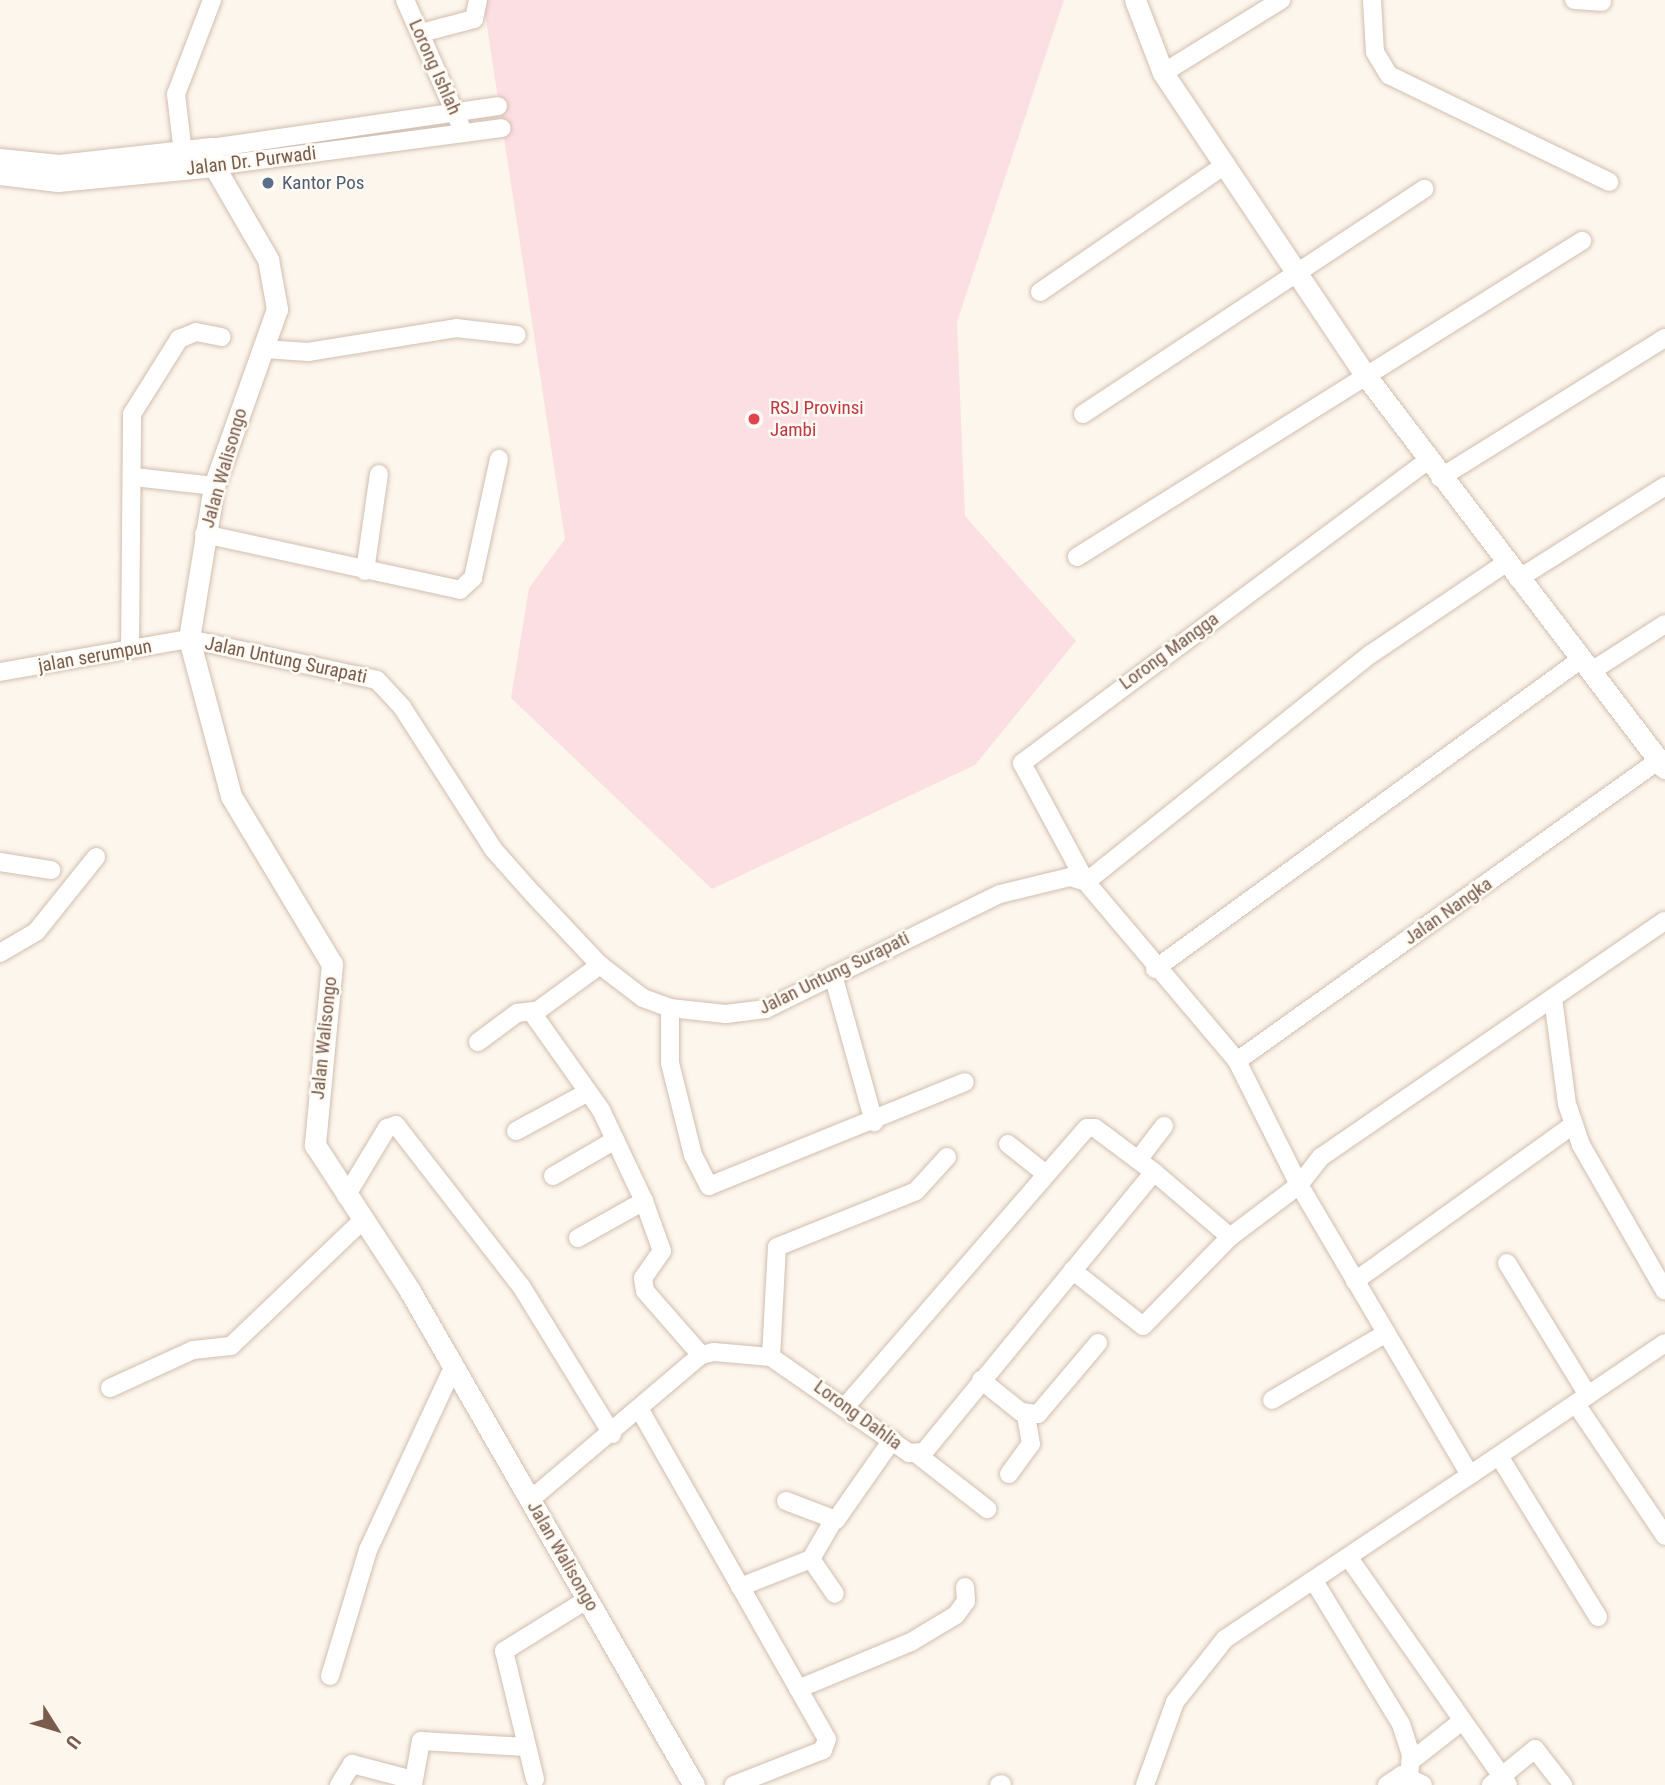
<!DOCTYPE html>
<style>
body{margin:0}
#map{position:relative;width:1665px;height:1785px;overflow:hidden;background:#fdf6ec;font-family:"Roboto Condensed",sans-serif}
div>[style]{position:absolute}
.medical>*{inset:0;background:#fbdfe3}
.roads{filter:drop-shadow(0 0 2px #d1beb0) drop-shadow(0 0 2px #d1beb0)}
.minor>*{height:18px;margin:-9px;padding:0 9px;transform-origin:9px;border-radius:9px;background:#fff}
.tertiary>*{height:21px;margin:-10.5px;padding:0 10.5px;transform-origin:10.5px;border-radius:10.5px;background:#fff}
.dots>*{width:19px;height:19px;translate:-50% -50%;box-sizing:border-box;border:4px solid #fffaf3;border-radius:50%}
span{translate:-50% -50%;white-space:nowrap;text-align:center;line-height:1.15;-webkit-text-stroke:5px #fffaf3;paint-order:stroke}
.street-label{font-size:19px;color:#7a5c4d}
.service-label{font-size:19px;color:#4e5e75}
.left{translate:0 -50%;text-align:left}
.health-label{font-size:19px;color:#be3a42}
.north{position:absolute;left:21px;top:1694px;width:70px;height:70px;-webkit-text-stroke:5px #fffaf3;paint-order:stroke;rotate:127deg;font-size:19px;font-weight:700;line-height:28px;text-align:center;color:#7a5c4d}
.north::after{content:'';display:block;margin:auto;width:24px;height:32px;background:#7a5c4d;clip-path:polygon(50% 0,100% 100%,50% 72%,0 100%)}
</style>
<div id="map">
<div class="medical">
<div style="clip-path:polygon(483px 0,1064px 0,957px 322px,965px 516px,1076px 641px,975px 765px,712px 889px,511px 698px,529px 588px,565px 539px)"></div>
</div>
<div class="roads">
<div class="minor">
<div style="left:405px;top:0;width:136px;rotate:66.1deg"></div>
<div style="left:1372px;top:0;width:52px;rotate:86.7deg"></div>
<div style="left:1375px;top:52px;width:27px;rotate:59deg"></div>
<div style="left:1389px;top:75px;width:245px;rotate:25.9deg"></div>
<div style="left:1574px;top:0;width:28px;rotate:4deg"></div>
<div style="left:421px;top:33px;width:55px;rotate:-14.8deg"></div>
<div style="left:474px;top:19px;width:19px;rotate:-78deg"></div>
<div style="left:1163px;top:73px;width:139px;rotate:-31.7deg"></div>
<div style="left:211px;top:148px;width:290px;rotate:-8.3deg"></div>
<div style="left:183px;top:153px;width:59px;rotate:-96.8deg"></div>
<div style="left:176px;top:94px;width:101px;rotate:-69deg"></div>
<div style="left:214px;top:166px;width:290px;rotate:-7.5deg"></div>
<div style="left:1040px;top:292px;width:226px;rotate:-34.5deg"></div>
<div style="left:265px;top:349px;width:43px;rotate:4deg"></div>
<div style="left:308px;top:352px;width:150px;rotate:-9.2deg"></div>
<div style="left:456px;top:328px;width:61px;rotate:6.5deg"></div>
<div style="left:1083px;top:414px;width:409px;rotate:-33.4deg"></div>
<div style="left:134px;top:477px;width:81px;rotate:6.4deg"></div>
<div style="left:1440px;top:478px;width:265px;rotate:-31.9deg"></div>
<div style="left:204px;top:534px;width:262px;rotate:12.3deg"></div>
<div style="left:460px;top:590px;width:18px;rotate:-43deg"></div>
<div style="left:473px;top:578px;width:122px;rotate:-77.7deg"></div>
<div style="left:1077px;top:557px;width:596px;rotate:-32.04deg"></div>
<div style="left:365px;top:571px;width:98px;rotate:-81.8deg"></div>
<div style="left:1518px;top:579px;width:174px;rotate:-32.3deg"></div>
<div style="left:130px;top:650px;width:236px;rotate:-89.5deg"></div>
<div style="left:132px;top:414px;width:89px;rotate:-57.9deg"></div>
<div style="left:179px;top:339px;width:18px;rotate:-22deg"></div>
<div style="left:196px;top:332px;width:26px;rotate:11deg"></div>
<div style="left:0;top:672px;width:192px;rotate:-9.9deg"></div>
<div style="left:189px;top:639px;width:192px;rotate:12.3deg"></div>
<div style="left:377px;top:680px;width:37px;rotate:47deg"></div>
<div style="left:402px;top:707px;width:169px;rotate:57.3deg"></div>
<div style="left:493px;top:849px;width:60px;rotate:48.4deg"></div>
<div style="left:533px;top:894px;width:98px;rotate:46.7deg"></div>
<div style="left:600px;top:965px;width:54px;rotate:37.5deg"></div>
<div style="left:643px;top:998px;width:29px;rotate:20deg"></div>
<div style="left:670px;top:1008px;width:56px;rotate:6.1deg"></div>
<div style="left:726px;top:1014px;width:40px;rotate:-7.1deg"></div>
<div style="left:766px;top:1009px;width:261px;rotate:-26.2deg"></div>
<div style="left:1000px;top:894px;width:72px;rotate:-13.7deg"></div>
<div style="left:1070px;top:877px;width:17px;rotate:17deg"></div>
<div style="left:1086px;top:882px;width:234px;rotate:49.8deg"></div>
<div style="left:1237px;top:1061px;width:139px;rotate:63.4deg"></div>
<div style="left:1299px;top:1185px;width:86px;rotate:143deg"></div>
<div style="left:1230px;top:1237px;width:124px;rotate:134.3deg"></div>
<div style="left:1143px;top:1326px;width:90px;rotate:-141.7deg"></div>
<div style="left:1590px;top:672px;width:89px;rotate:-32.6deg"></div>
<div style="left:0;top:862px;width:52px;rotate:8.9deg"></div>
<div style="left:1086px;top:882px;width:135px;rotate:-118.3deg"></div>
<div style="left:1022px;top:763px;width:505px;rotate:-36.71deg"></div>
<div style="left:1086px;top:882px;width:365px;rotate:-38.7deg"></div>
<div style="left:1371px;top:654px;width:163px;rotate:-34deg"></div>
<div style="left:0;top:953px;width:42px;rotate:-30.3deg"></div>
<div style="left:36px;top:932px;width:96px;rotate:-51.3deg"></div>
<div style="left:600px;top:965px;width:83px;rotate:143.8deg"></div>
<div style="left:533px;top:1014px;width:118px;rotate:54.7deg"></div>
<div style="left:601px;top:1110px;width:101px;rotate:64.7deg"></div>
<div style="left:644px;top:1201px;width:53px;rotate:70.2deg"></div>
<div style="left:662px;top:1251px;width:33px;rotate:125deg"></div>
<div style="left:643px;top:1278px;width:13px;rotate:81deg"></div>
<div style="left:645px;top:1291px;width:85px;rotate:48.8deg"></div>
<div style="left:1155px;top:969px;width:525px;rotate:-36.02deg"></div>
<div style="left:833px;top:975px;width:153px;rotate:74.4deg"></div>
<div style="left:1553px;top:998px;width:107px;rotate:82.5deg"></div>
<div style="left:1567px;top:1104px;width:43px;rotate:71.1deg"></div>
<div style="left:1581px;top:1145px;width:168px;rotate:60.1deg"></div>
<div style="left:670px;top:1008px;width:55px;rotate:90deg"></div>
<div style="left:670px;top:1063px;width:95px;rotate:76deg"></div>
<div style="left:693px;top:1155px;width:35px;rotate:63deg"></div>
<div style="left:709px;top:1186px;width:276px;rotate:-22.1deg"></div>
<div style="left:478px;top:1042px;width:49px;rotate:-36.6deg"></div>
<div style="left:517px;top:1013px;width:17px;rotate:-7deg"></div>
<div style="left:1237px;top:1061px;width:518px;rotate:-35.5deg"></div>
<div style="left:516px;top:1131px;width:82px;rotate:-28.4deg"></div>
<div style="left:1008px;top:1144px;width:48px;rotate:38.3deg"></div>
<div style="left:1138px;top:1160px;width:43px;rotate:-52.6deg"></div>
<div style="left:553px;top:1176px;width:72px;rotate:-30.1deg"></div>
<div style="left:346px;top:1196px;width:79px;rotate:-58.9deg"></div>
<div style="left:387px;top:1128px;width:9px;rotate:-18deg"></div>
<div style="left:396px;top:1125px;width:204px;rotate:52.2deg"></div>
<div style="left:521px;top:1286px;width:174px;rotate:58.4deg"></div>
<div style="left:578px;top:1238px;width:76px;rotate:-29.3deg"></div>
<div style="left:1507px;top:1263px;width:155px;rotate:58.5deg"></div>
<div style="left:1355px;top:1281px;width:269px;rotate:-35.6deg"></div>
<div style="left:771px;top:1357px;width:110px;rotate:-86.9deg"></div>
<div style="left:777px;top:1247px;width:150px;rotate:-21.9deg"></div>
<div style="left:916px;top:1191px;width:46px;rotate:-47.6deg"></div>
<div style="left:981px;top:1380px;width:51px;rotate:38.7deg"></div>
<div style="left:1021px;top:1412px;width:17px;rotate:7deg"></div>
<div style="left:1038px;top:1414px;width:93px;rotate:-49.8deg"></div>
<div style="left:110px;top:1388px;width:91px;rotate:-24.6deg"></div>
<div style="left:193px;top:1350px;width:38px;rotate:-6deg"></div>
<div style="left:231px;top:1346px;width:181px;rotate:-43.7deg"></div>
<div style="left:1272px;top:1400px;width:132px;rotate:-30.4deg"></div>
<div style="left:1576px;top:1404px;width:159px;rotate:56deg"></div>
<div style="left:845px;top:1407px;width:369px;rotate:-49.1deg"></div>
<div style="left:1087px;top:1128px;width:8px"></div>
<div style="left:1095px;top:1128px;width:74px;rotate:36.7deg"></div>
<div style="left:1154px;top:1172px;width:100px;rotate:40.5deg"></div>
<div style="left:640px;top:1410px;width:378px;rotate:60.4deg"></div>
<div style="left:827px;top:1739px;width:12px;rotate:110deg"></div>
<div style="left:823px;top:1750px;width:96px;rotate:158.5deg"></div>
<div style="left:918px;top:1455px;width:88px;rotate:38deg"></div>
<div style="left:1499px;top:1456px;width:189px;rotate:58.4deg"></div>
<div style="left:1009px;top:1474px;width:37px;rotate:-54deg"></div>
<div style="left:1031px;top:1444px;width:29px;rotate:-100deg"></div>
<div style="left:1470px;top:1475px;width:235px;rotate:-34.1deg"></div>
<div style="left:530px;top:1500px;width:224px;rotate:-40.3deg"></div>
<div style="left:701px;top:1355px;width:13px;rotate:-13deg"></div>
<div style="left:714px;top:1352px;width:57px;rotate:5deg"></div>
<div style="left:771px;top:1357px;width:168px;rotate:34.8deg"></div>
<div style="left:909px;top:1453px;width:15px;rotate:-4deg"></div>
<div style="left:924px;top:1452px;width:362px;rotate:-50.6deg"></div>
<div style="left:786px;top:1501px;width:53px;rotate:20.8deg"></div>
<div style="left:836px;top:1520px;width:98px;rotate:-55deg"></div>
<div style="left:1349px;top:1558px;width:277px;rotate:55deg"></div>
<div style="left:811px;top:1559px;width:44px;rotate:-59.9deg"></div>
<div style="left:1314px;top:1581px;width:167px;rotate:58.7deg"></div>
<div style="left:1401px;top:1724px;width:32px;rotate:72deg"></div>
<div style="left:1411px;top:1754px;width:23px;rotate:95deg"></div>
<div style="left:740px;top:1587px;width:76px;rotate:-21.5deg"></div>
<div style="left:811px;top:1559px;width:42px;rotate:55.6deg"></div>
<div style="left:330px;top:1676px;width:132px;rotate:-73.2deg"></div>
<div style="left:368px;top:1550px;width:201px;rotate:-65deg"></div>
<div style="left:798px;top:1689px;width:122px;rotate:-22.6deg"></div>
<div style="left:911px;top:1642px;width:52px;rotate:-31deg"></div>
<div style="left:956px;top:1615px;width:17px;rotate:-54deg"></div>
<div style="left:966px;top:1601px;width:14px;rotate:-94deg"></div>
<div style="left:1411px;top:1761px;width:65px;rotate:-38.1deg"></div>
<div style="left:535px;top:1779px;width:132px;rotate:-103.6deg"></div>
<div style="left:504px;top:1651px;width:99px;rotate:-31.8deg"></div>
<div style="left:339px;top:1785px;width:25px;rotate:-58deg"></div>
<div style="left:352px;top:1764px;width:63px;rotate:14.7deg"></div>
<div style="left:413px;top:1785px;width:45px;rotate:-79.7deg"></div>
<div style="left:421px;top:1741px;width:105px;rotate:3.3deg"></div>
<div style="left:999px;top:1785px;width:3px;rotate:-18deg"></div>
<div style="left:1145px;top:1785px;width:88px;rotate:-70.1deg"></div>
<div style="left:1175px;top:1702px;width:80px;rotate:-51.6deg"></div>
<div style="left:1225px;top:1639px;width:295px;rotate:-33.8deg"></div>
<div style="left:1470px;top:1475px;width:337px;rotate:-120.5deg"></div>
<div style="left:1299px;top:1185px;width:36px;rotate:-52deg"></div>
<div style="left:1321px;top:1157px;width:417px;rotate:-34.5deg"></div>
<div style="left:1387px;top:1785px;width:18px;rotate:-34deg"></div>
<div style="left:1402px;top:1775px;width:23px;rotate:25deg"></div>
<div style="left:1491px;top:1785px;width:57px;rotate:-39.3deg"></div>
<div style="left:1535px;top:1749px;width:46px;rotate:52.1deg"></div>
</div>
<div class="tertiary">
<div style="left:1135px;top:0;width:78px;rotate:69deg"></div>
<div style="left:1163px;top:73px;width:365px;rotate:56.2deg"></div>
<div style="left:1366px;top:376px;width:493px;rotate:52.7deg"></div>
<div style="left:0;top:159px;width:59px;rotate:5.8deg"></div>
<div style="left:59px;top:165px;width:153px;rotate:-6.4deg"></div>
<div style="left:211px;top:148px;width:18px;rotate:81deg"></div>
<div style="left:214px;top:166px;width:108px;rotate:59.9deg"></div>
<div style="left:268px;top:259px;width:51px;rotate:79.8deg"></div>
<div style="left:277px;top:309px;width:188px;rotate:109.6deg"></div>
<div style="left:214px;top:486px;width:155px;rotate:99.3deg"></div>
<div style="left:189px;top:639px;width:163px;rotate:75deg"></div>
<div style="left:231px;top:796px;width:196px;rotate:59deg"></div>
<div style="left:332px;top:964px;width:182px;rotate:95.4deg"></div>
<div style="left:315px;top:1145px;width:174px;rotate:56.9deg"></div>
<div style="left:410px;top:1291px;width:570px;rotate:60.11deg"></div>
<div style="left:0;top:174px;width:58px;rotate:6.9deg"></div>
<div style="left:58px;top:181px;width:157px;rotate:-5.5deg"></div>
</div>
</div>
<div class="dots">
<div style="left:268px;top:183px;background:#5c6f8a"></div>
<div style="left:754px;top:419px;background:#e0444e"></div>
</div>
<div class="street-label">
<span style="left:435px;top:67px;rotate:66deg">Lorong Ishlah</span>
<span style="left:251px;top:161px;rotate:-7deg">Jalan Dr. Purwadi</span>
<span style="left:224px;top:468px;rotate:-74deg">Jalan Walisongo</span>
<span style="left:1169px;top:651px;rotate:-36deg">Lorong Mangga</span>
<span style="left:95px;top:656px;rotate:-10deg">jalan serumpun</span>
<span style="left:286px;top:660px;rotate:12deg">Jalan Untung Surapati</span>
<span style="left:1448px;top:911px;rotate:-35deg">Jalan Nangka</span>
<span style="left:834px;top:973px;rotate:-26deg">Jalan Untung Surapati</span>
<span style="left:324px;top:1038px;rotate:-84deg">Jalan Walisongo</span>
<span style="left:858px;top:1415px;rotate:36deg">Lorong Dahlia</span>
<span style="left:563px;top:1556px;rotate:60deg">Jalan Walisongo</span>
</div>
<div class="service-label">
<span class="left" style="left:282px;top:183px">Kantor Pos</span>
</div>
<div class="health-label">
<span class="left" style="left:770px;top:419px">RSJ Provinsi<br>Jambi</span>
</div>
<div class="north">U</div>
</div>
